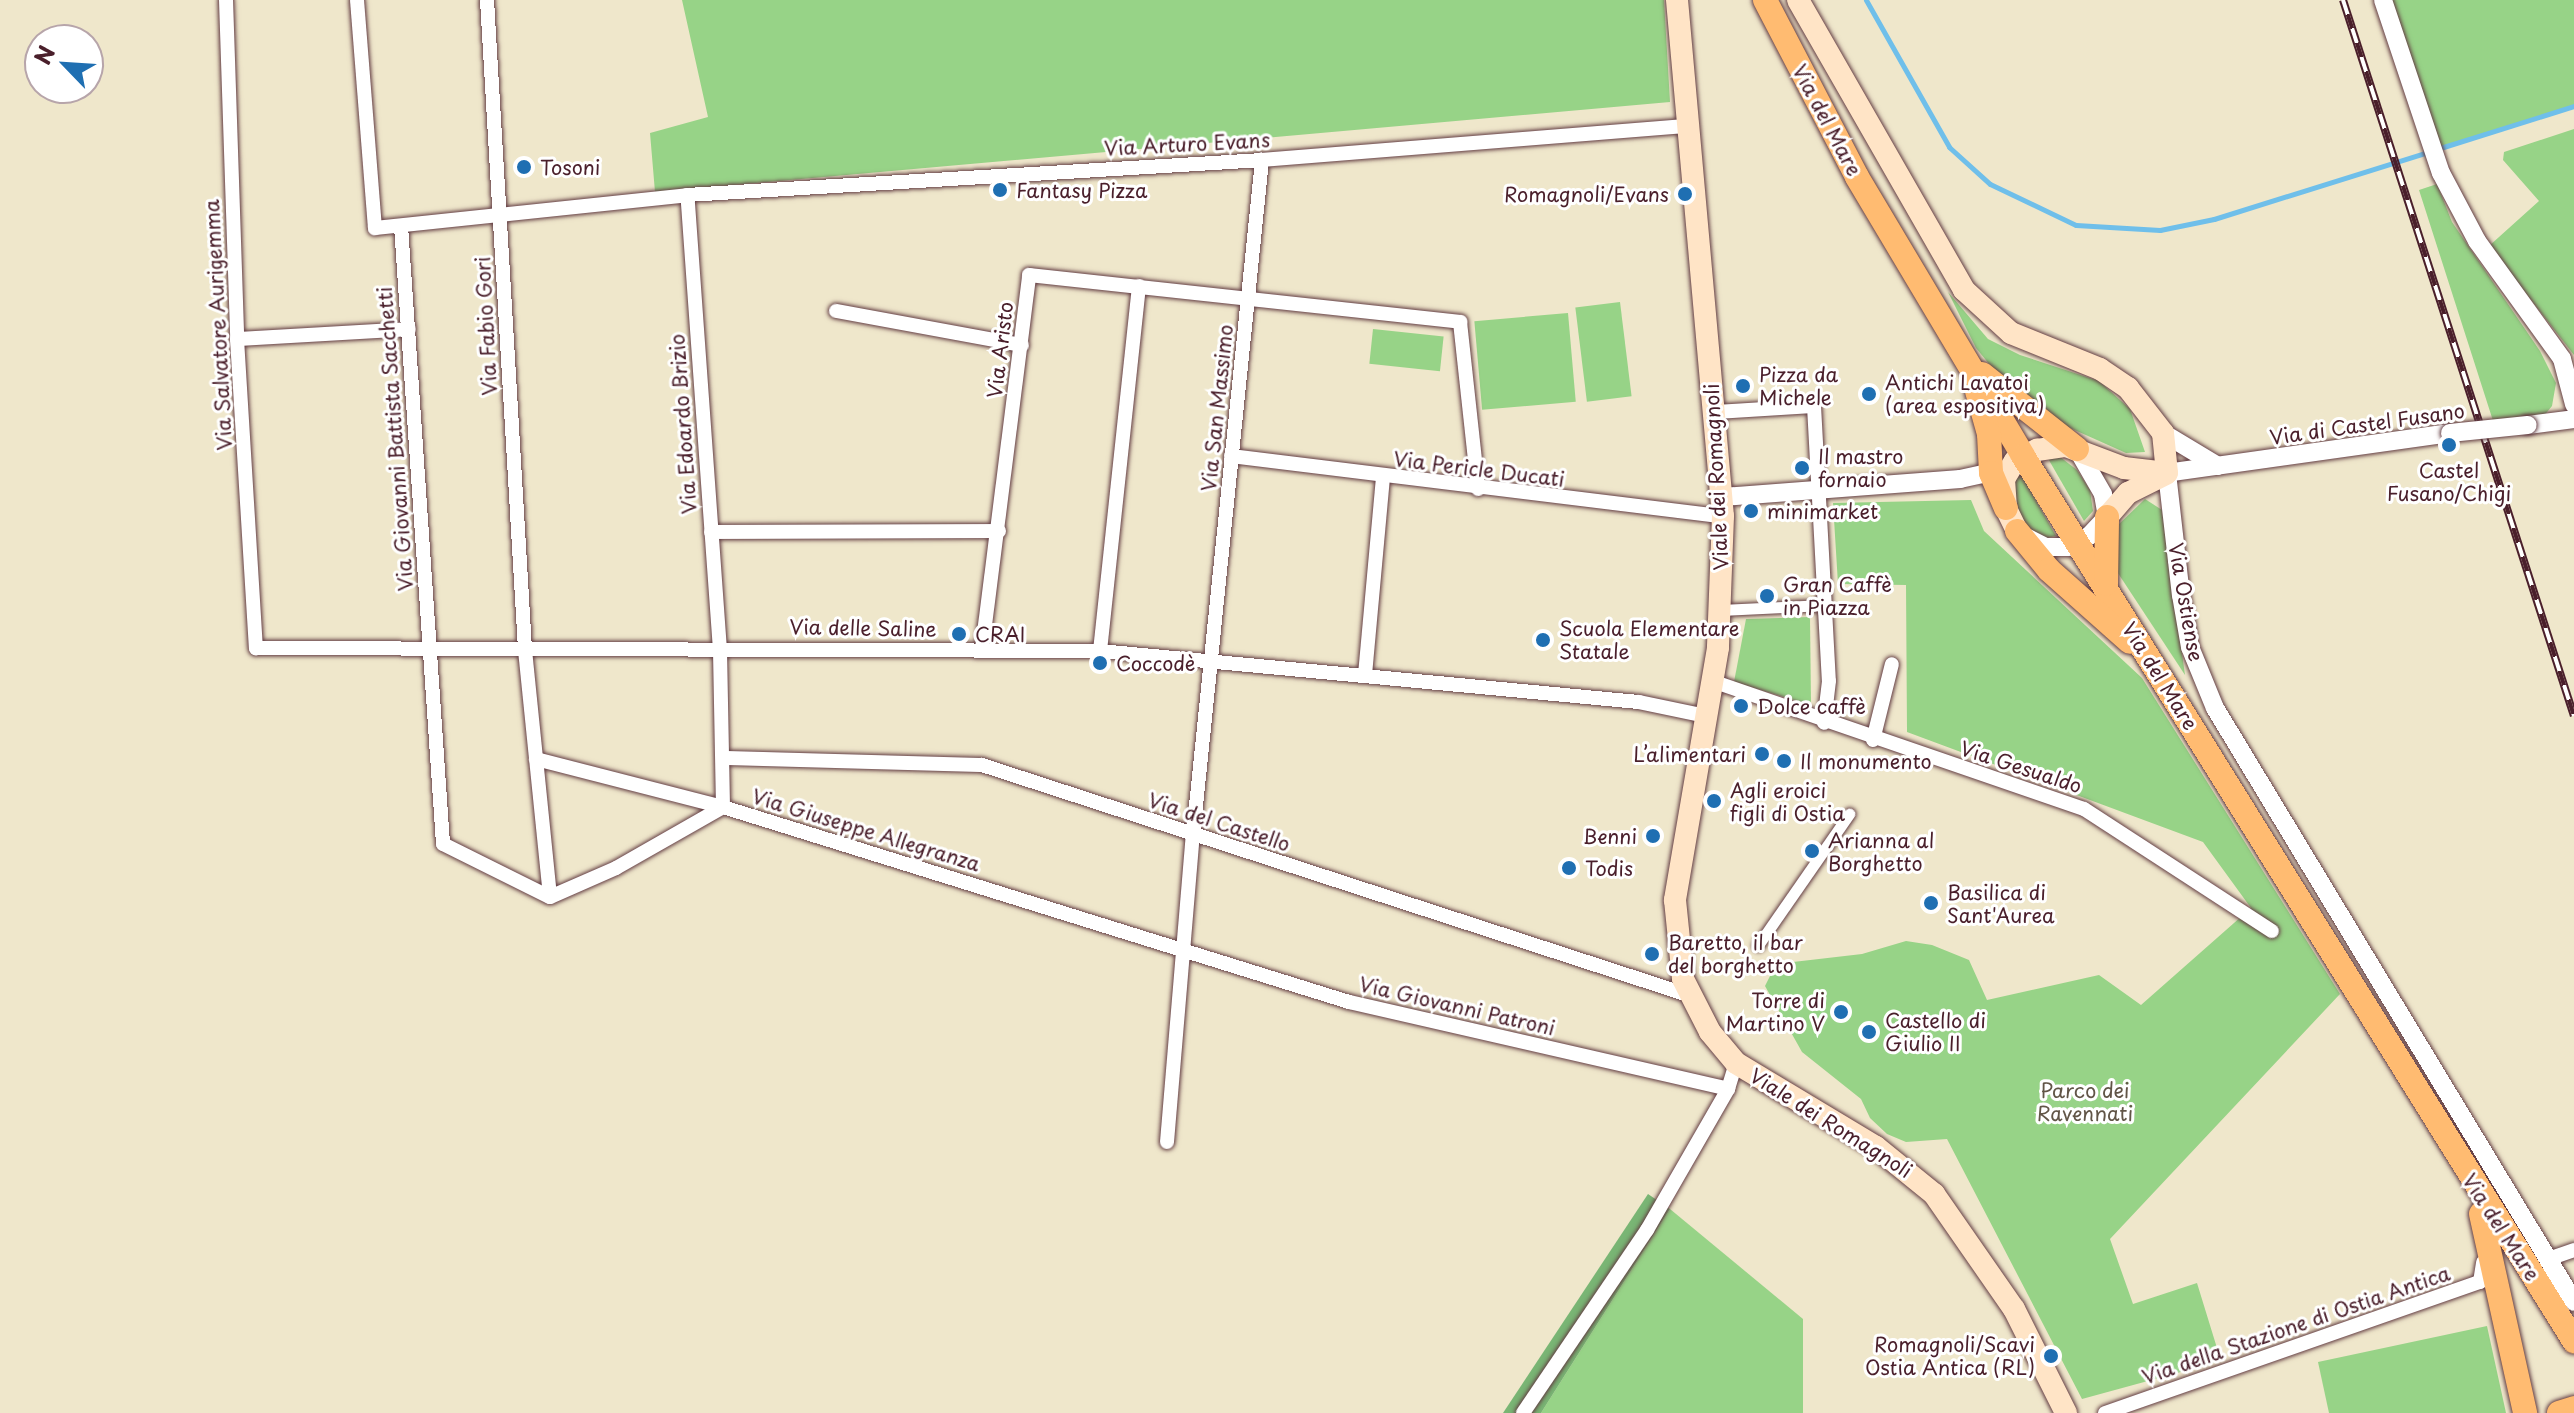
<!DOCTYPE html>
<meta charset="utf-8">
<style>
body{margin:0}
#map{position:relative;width:2574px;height:1413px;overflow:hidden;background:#efe7cb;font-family:"Playpen Sans",sans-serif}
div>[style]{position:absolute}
.green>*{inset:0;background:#97d387;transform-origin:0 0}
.forest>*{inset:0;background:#79b574}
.stream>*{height:5px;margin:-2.5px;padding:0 2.5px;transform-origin:2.5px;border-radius:2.5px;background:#6fbfea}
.roads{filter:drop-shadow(0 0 2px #633d43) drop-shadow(0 0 2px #633d43)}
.pedestrian>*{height:11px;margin:-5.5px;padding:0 5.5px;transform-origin:5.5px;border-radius:5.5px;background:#fff}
.minor>*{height:14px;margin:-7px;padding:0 7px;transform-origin:7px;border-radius:7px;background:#fff}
.tertiary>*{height:18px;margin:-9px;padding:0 9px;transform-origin:9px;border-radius:9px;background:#fff}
.secondary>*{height:22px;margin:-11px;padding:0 11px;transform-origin:11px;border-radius:11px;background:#ffe4c6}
.primary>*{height:24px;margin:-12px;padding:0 12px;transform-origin:12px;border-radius:12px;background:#ffbb71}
.rail>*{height:8px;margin-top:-4px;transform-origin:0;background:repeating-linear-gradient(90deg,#fff 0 15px,#4a1f2b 0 30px);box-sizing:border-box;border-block:2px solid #4a1f2b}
.bridges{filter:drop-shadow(0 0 2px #633d43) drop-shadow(0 0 2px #633d43)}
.tertiary-bridge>*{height:18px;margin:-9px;padding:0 9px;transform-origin:9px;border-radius:9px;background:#fff}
.dots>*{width:22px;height:22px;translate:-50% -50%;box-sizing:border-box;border:4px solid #fff;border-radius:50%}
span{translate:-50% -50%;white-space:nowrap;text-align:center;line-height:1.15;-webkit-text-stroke:6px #fff;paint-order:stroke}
.street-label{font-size:20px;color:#4a1f2b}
.poi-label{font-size:20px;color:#4a1f2b}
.left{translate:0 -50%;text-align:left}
.right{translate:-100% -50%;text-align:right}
.park-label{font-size:20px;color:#615547}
.north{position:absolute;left:24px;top:24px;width:80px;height:80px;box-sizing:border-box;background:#fff;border:2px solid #b7a5aa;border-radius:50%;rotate:295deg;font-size:22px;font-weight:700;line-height:32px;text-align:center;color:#4a1f2b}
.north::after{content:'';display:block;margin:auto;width:28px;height:36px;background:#1f6fb2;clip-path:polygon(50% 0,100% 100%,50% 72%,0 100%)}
</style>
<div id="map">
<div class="green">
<div style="clip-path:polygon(682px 0,1664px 0,1670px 102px,655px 192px,650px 133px,708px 117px)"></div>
<div style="clip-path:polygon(2383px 0,2574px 0,2574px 106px,2424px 153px,2421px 121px)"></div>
<div style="clip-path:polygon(2574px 129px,2574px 355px,2489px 246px,2539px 201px,2503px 160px,2504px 152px)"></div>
<div style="clip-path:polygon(2437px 184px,2452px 222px,2540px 351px,2556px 383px,2552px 406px,2543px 417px,2495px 427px,2419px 190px)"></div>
<div style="clip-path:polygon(1948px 292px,1988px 339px,2020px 355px,2099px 381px,2130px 409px,2145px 452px,2126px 453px,2050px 419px,2008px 387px,1976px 348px)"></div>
<div style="left:1620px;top:302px;width:95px;height:45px;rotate:83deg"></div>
<div style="left:1568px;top:313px;width:89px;height:94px;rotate:85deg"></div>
<div style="left:1373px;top:329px;width:71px;height:35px;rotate:6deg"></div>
<div style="clip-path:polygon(2055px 453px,2077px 470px,2090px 490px,2093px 511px,2084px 521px,2046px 455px)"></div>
<div style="clip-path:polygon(2018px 469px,2056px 536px,2042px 539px,2026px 525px,2015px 504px,2012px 476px)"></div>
<div style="clip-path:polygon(2145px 499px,2162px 510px,2185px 675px,2110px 561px,2118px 525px)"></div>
<div style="clip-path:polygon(1971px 500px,1984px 531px,2142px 678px,2340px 994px,2110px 1239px,2133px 1304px,2197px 1283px,2221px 1361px,2082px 1399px,1947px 1139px,1906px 1142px,1887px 1134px,1870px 1118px,1861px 1099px,1802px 1052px,1765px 986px,1776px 964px,1862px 954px,1906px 941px,1932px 945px,1969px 960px,1987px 1000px,2099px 975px,2141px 1005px,2251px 908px,2203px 842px,1907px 732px,1906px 585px,1838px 584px,1833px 503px)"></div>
<div style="clip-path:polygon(1810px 617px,1811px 705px,1734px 682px,1746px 619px)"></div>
<div style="clip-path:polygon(1670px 1209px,1803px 1319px,1803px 1413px,1541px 1413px)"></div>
<div style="clip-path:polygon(2487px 1326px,2506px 1413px,2329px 1413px,2318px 1362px)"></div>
</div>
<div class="forest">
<div style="clip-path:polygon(1648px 1194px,1670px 1209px,1541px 1413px,1503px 1413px)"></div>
</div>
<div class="stream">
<div style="left:1866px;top:0;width:169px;rotate:60.5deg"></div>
<div style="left:1949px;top:147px;width:55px;rotate:42.1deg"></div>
<div style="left:1990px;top:184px;width:95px;rotate:25.5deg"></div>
<div style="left:2076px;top:225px;width:84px;rotate:3.4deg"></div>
<div style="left:2160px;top:230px;width:55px;rotate:-11.5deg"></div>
<div style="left:2214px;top:219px;width:224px;rotate:-17.4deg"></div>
<div style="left:2437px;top:149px;width:144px;rotate:-17.4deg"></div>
</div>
<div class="roads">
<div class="pedestrian">
<div style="left:1721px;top:610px;width:103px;rotate:-2.8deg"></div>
<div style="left:1758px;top:945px;width:160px;rotate:-55.2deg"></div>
</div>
<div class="minor">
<div style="left:226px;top:0;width:339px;rotate:88.1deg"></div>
<div style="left:237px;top:339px;width:310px;rotate:86.5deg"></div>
<div style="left:256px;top:648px;width:844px;rotate:0.2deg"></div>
<div style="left:1100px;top:651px;width:541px;rotate:5.41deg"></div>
<div style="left:1639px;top:702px;width:68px;rotate:11.8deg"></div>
<div style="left:357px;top:0;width:229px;rotate:85.5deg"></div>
<div style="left:375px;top:228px;width:314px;rotate:-6deg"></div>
<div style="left:687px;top:195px;width:576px;rotate:-3.48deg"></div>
<div style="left:1262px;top:160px;width:427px;rotate:-4.6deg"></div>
<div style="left:487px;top:0;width:651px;rotate:86.65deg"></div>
<div style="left:525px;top:650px;width:248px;rotate:84.2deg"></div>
<div style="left:401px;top:226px;width:619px;rotate:86.11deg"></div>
<div style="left:443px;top:844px;width:119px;rotate:26.4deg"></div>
<div style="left:550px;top:897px;width:72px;rotate:-23.7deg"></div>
<div style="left:616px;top:868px;width:123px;rotate:-29.7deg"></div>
<div style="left:723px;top:807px;width:157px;rotate:-91.1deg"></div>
<div style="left:720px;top:650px;width:456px;rotate:-94.1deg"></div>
<div style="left:836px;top:311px;width:189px;rotate:10.4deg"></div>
<div style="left:237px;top:339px;width:172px;rotate:-3.3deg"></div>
<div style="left:1715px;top:412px;width:99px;rotate:-3.5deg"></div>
<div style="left:1814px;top:406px;width:275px;rotate:86.9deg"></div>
<div style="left:1829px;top:681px;width:42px;rotate:96.8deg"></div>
<div style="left:1231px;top:456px;width:496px;rotate:7deg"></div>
<div style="left:711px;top:532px;width:288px;rotate:-0.2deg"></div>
<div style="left:982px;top:649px;width:377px;rotate:-82.8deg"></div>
<div style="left:1029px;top:275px;width:434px;rotate:6.2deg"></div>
<div style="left:1460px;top:322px;width:168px;rotate:83.8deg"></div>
<div style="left:1100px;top:651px;width:367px;rotate:-83.9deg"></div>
<div style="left:1365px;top:675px;width:199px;rotate:-84.8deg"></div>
<div style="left:1712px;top:681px;width:393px;rotate:19deg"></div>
<div style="left:2084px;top:809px;width:224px;rotate:33deg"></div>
<div style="left:1873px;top:740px;width:78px;rotate:-76deg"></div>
<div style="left:725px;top:758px;width:257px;rotate:1.6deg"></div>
<div style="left:982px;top:765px;width:743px;rotate:18.04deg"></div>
<div style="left:536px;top:759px;width:193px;rotate:14.4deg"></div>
<div style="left:723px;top:807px;width:656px;rotate:17.3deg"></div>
<div style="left:1349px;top:1002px;width:389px;rotate:12.9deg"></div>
<div style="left:1167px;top:1142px;width:308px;rotate:-85.2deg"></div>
<div style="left:1193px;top:835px;width:679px;rotate:-84.16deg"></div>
<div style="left:2548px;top:1259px;width:28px;rotate:-19deg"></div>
<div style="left:1523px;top:1413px;width:221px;rotate:-55.9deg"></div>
<div style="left:1647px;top:1230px;width:163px;rotate:-60.1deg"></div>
<div style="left:1728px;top:1089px;width:27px;rotate:-73deg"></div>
<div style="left:2105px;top:1413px;width:397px;rotate:-19.3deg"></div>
<div style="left:2480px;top:1282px;width:20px;rotate:-81deg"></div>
</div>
<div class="tertiary">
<div style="left:2383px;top:0;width:182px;rotate:71.5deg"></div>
<div style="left:2441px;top:173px;width:77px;rotate:62.1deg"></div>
<div style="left:2477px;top:241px;width:145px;rotate:54.2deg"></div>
<div style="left:2562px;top:359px;width:47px;rotate:75.1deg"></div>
<div style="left:2528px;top:425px;width:46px;rotate:-7.4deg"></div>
<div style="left:2163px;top:433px;width:64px;rotate:31deg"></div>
<div style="left:2450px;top:433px;width:286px;rotate:172deg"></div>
<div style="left:2167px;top:473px;width:123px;rotate:83.5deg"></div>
<div style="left:2181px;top:595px;width:53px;rotate:80.2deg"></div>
<div style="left:2190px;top:647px;width:66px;rotate:67.7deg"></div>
<div style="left:2215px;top:708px;width:694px;rotate:58.85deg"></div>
<div style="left:1722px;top:497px;width:239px;rotate:-4.3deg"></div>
<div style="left:1960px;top:479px;width:42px;rotate:-12.4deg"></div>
<div style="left:2026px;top:537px;width:22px;rotate:27deg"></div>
<div style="left:2046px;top:547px;width:22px"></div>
<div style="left:2068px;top:547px;width:24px;rotate:-28deg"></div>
<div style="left:2089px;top:536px;width:26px;rotate:-47deg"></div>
<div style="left:2107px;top:517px;width:23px;rotate:-100deg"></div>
<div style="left:2103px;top:494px;width:52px;rotate:-120deg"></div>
</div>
<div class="secondary">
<div style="left:1677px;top:0;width:518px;rotate:84.91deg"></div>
<div style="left:1723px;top:516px;width:132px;rotate:92.2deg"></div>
<div style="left:1718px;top:648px;width:256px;rotate:99.7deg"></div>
<div style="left:1675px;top:900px;width:79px;rotate:84.2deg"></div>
<div style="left:1683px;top:979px;width:59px;rotate:63deg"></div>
<div style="left:1710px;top:1032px;width:40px;rotate:50deg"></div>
<div style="left:1736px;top:1063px;width:163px;rotate:31deg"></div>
<div style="left:1876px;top:1147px;width:75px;rotate:39deg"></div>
<div style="left:1934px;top:1194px;width:140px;rotate:55.2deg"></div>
<div style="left:2014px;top:1309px;width:116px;rotate:63.4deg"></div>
<div style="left:1798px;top:0;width:334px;rotate:60.2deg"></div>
<div style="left:1964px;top:290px;width:64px;rotate:42.5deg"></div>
<div style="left:2011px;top:333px;width:96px;rotate:22deg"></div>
<div style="left:2100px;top:369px;width:34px;rotate:34deg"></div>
<div style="left:2128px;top:388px;width:57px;rotate:52.1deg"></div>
<div style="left:2163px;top:433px;width:40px;rotate:84.3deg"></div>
<div style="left:2107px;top:517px;width:32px;rotate:-49deg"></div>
<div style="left:2128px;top:493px;width:42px;rotate:-26.6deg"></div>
<div style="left:2017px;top:531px;width:25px;rotate:-116deg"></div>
<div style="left:2006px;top:508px;width:29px;rotate:-94deg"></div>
<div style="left:2004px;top:479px;width:21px;rotate:-59deg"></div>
<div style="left:2015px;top:461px;width:25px;rotate:-27deg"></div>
<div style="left:2037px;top:450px;width:29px;rotate:-8deg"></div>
<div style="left:2066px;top:446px;width:62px;rotate:20.8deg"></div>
<div style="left:2124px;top:468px;width:43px;rotate:6.6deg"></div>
</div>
<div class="primary">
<div style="left:1765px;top:0;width:199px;rotate:62.5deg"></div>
<div style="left:1857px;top:177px;width:325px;rotate:59.2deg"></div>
<div style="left:2023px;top:456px;width:1043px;rotate:58.09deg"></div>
<div style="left:1982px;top:374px;width:121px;rotate:38.3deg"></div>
<div style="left:1977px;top:391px;width:45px;rotate:74.4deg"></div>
<div style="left:1989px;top:434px;width:39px;rotate:87deg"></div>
<div style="left:1991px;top:473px;width:38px;rotate:67deg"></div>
<div style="left:2017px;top:531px;width:50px;rotate:50.6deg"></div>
<div style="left:2049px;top:570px;width:108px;rotate:41.6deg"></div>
<div style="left:2106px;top:584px;width:67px;rotate:-89.1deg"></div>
<div style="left:2481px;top:1214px;width:204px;rotate:77.5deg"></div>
<div style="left:2559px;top:1413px;width:16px;rotate:-18deg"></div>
</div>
</div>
<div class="rail">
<div style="left:2343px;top:0;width:752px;rotate:72.12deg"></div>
</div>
<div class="bridges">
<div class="tertiary-bridge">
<div style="left:2450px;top:433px;width:78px;rotate:-5.9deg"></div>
</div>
</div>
<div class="dots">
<div style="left:524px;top:167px;background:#1f6fb2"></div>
<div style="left:1000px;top:190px;background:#1f6fb2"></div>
<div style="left:1685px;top:194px;background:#1f6fb2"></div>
<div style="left:1743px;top:386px;background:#1f6fb2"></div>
<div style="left:1869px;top:394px;background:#1f6fb2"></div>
<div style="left:2449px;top:445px;background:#1f6fb2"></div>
<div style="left:1802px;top:468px;background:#1f6fb2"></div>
<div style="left:1751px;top:511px;background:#1f6fb2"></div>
<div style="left:1767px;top:596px;background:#1f6fb2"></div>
<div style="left:959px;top:634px;background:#1f6fb2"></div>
<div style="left:1543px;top:640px;background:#1f6fb2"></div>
<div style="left:1100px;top:663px;background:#1f6fb2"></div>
<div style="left:1741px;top:706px;background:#1f6fb2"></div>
<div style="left:1762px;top:754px;background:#1f6fb2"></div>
<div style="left:1784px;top:761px;background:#1f6fb2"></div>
<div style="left:1714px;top:801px;background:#1f6fb2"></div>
<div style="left:1653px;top:836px;background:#1f6fb2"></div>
<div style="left:1812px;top:851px;background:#1f6fb2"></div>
<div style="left:1569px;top:868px;background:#1f6fb2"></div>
<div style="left:1931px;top:903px;background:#1f6fb2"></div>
<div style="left:1652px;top:954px;background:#1f6fb2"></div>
<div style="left:1841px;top:1012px;background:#1f6fb2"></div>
<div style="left:1869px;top:1032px;background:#1f6fb2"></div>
<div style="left:2051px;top:1356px;background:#1f6fb2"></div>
</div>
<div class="street-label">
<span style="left:1827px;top:120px;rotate:62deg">Via del Mare</span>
<span style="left:1187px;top:144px;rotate:-3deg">Via Arturo Evans</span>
<span style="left:218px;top:325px;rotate:-93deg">Via Salvatore Aurigemma</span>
<span style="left:486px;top:326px;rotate:-93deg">Via Fabio Gori</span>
<span style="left:1000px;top:350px;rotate:-83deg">Via Aristo</span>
<span style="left:1217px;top:408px;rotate:-84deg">Via San Massimo</span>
<span style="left:683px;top:424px;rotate:-94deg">Via Edoardo Brizio</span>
<span style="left:2367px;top:424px;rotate:-8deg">Via di Castel Fusano</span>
<span style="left:395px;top:439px;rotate:-94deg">Via Giovanni Battista Sacchetti</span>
<span style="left:1479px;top:469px;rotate:7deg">Via Pericle Ducati</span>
<span style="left:1716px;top:477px;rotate:-93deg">Viale dei Romagnoli</span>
<span style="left:2186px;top:602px;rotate:80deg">Via Ostiense</span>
<span style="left:863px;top:628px;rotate:1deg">Via delle Saline</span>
<span style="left:2160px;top:676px;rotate:58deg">Via del Mare</span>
<span style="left:2021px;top:767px;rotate:18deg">Via Gesualdo</span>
<span style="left:1219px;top:822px;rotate:18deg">Via del Castello</span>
<span style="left:866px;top:830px;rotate:17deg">Via Giuseppe Allegranza</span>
<span style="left:1457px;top:1006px;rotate:13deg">Via Giovanni Patroni</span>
<span style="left:1831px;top:1123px;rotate:32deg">Viale dei Romagnoli</span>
<span style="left:2501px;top:1227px;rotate:57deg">Via del Mare</span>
<span style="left:2296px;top:1325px;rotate:-19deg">Via della Stazione di Ostia Antica</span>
</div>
<div class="poi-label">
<span class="left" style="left:540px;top:167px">Tosoni</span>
<span class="left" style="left:1016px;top:190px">Fantasy Pizza</span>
<span class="right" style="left:1669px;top:194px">Romagnoli/Evans</span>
<span class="left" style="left:1759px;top:386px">Pizza da<br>Michele</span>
<span class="left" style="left:1885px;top:394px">Antichi Lavatoi<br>(area espositiva)</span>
<span class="left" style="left:1818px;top:468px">Il mastro<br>fornaio</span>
<span style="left:2449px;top:482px">Castel<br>Fusano/Chigi</span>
<span class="left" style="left:1767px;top:511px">minimarket</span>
<span class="left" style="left:1783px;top:596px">Gran Caffè<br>in Piazza</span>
<span class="left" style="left:1559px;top:640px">Scuola Elementare<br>Statale</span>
<span class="left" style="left:975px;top:634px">CRAI</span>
<span class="left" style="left:1116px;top:663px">Coccodè</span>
<span class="left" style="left:1757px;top:706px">Dolce caffè</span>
<span class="right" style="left:1746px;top:754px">L’alimentari</span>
<span class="left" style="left:1800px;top:761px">Il monumento</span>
<span class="left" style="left:1730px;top:802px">Agli eroici<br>figli di Ostia</span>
<span class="right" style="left:1637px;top:836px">Benni</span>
<span class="left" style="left:1828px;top:852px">Arianna al<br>Borghetto</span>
<span class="left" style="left:1585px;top:868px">Todis</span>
<span class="left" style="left:1947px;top:904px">Basilica di<br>Sant'Aurea</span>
<span class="left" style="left:1668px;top:954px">Baretto, il bar<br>del borghetto</span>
<span class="right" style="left:1825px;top:1012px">Torre di<br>Martino V</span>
<span class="left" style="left:1885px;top:1032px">Castello di<br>Giulio II</span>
<span class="right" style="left:2035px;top:1356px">Romagnoli/Scavi<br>Ostia Antica (RL)</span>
</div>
<div class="park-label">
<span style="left:2085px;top:1102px">Parco dei<br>Ravennati</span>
</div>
<div class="north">N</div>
</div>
